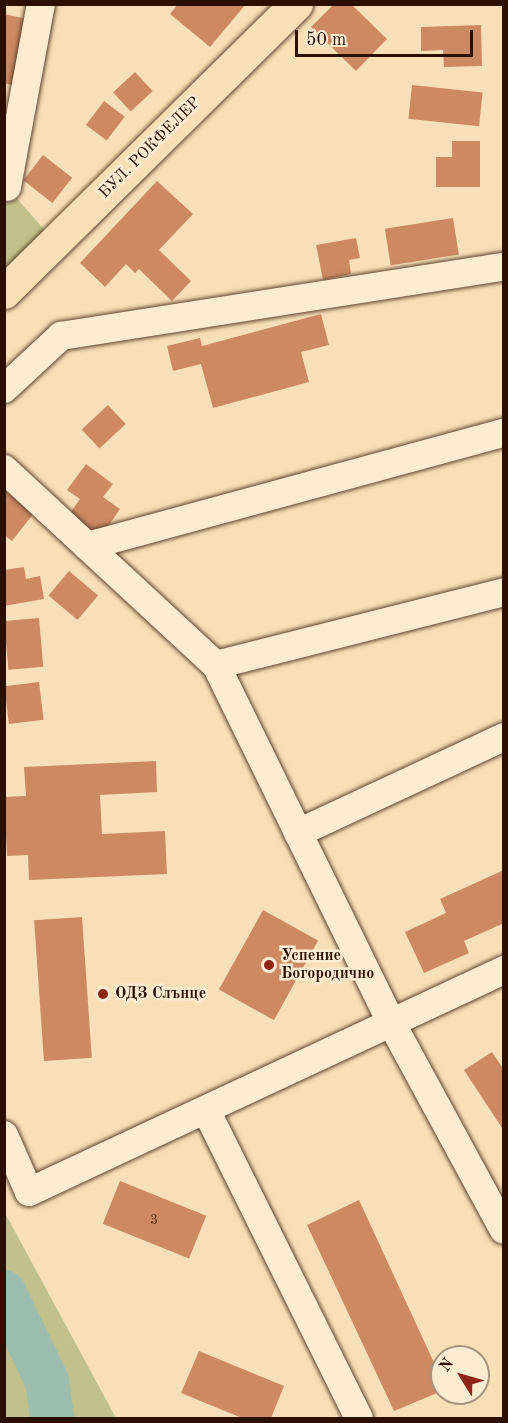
<!DOCTYPE html>
<meta charset="utf-8">
<style>
body{margin:0}
#map{position:relative;width:508px;height:1423px;overflow:hidden;background:#f7e0b8;font-family:"Old Standard TT",serif}
div>[style]{position:absolute}
.green>*{inset:0;background:#c2c18b}
.river>*{height:44px;margin:-22px;padding:0 22px;transform-origin:22px;border-radius:22px;background:#9dbdad}
.building>*{inset:0;background:#cc8964;transform-origin:0 0}
.roads{filter:drop-shadow(0 0 2px #5e432e) drop-shadow(0 0 2px #5e432e)}
.minor>*{height:28px;margin:-14px;padding:0 14px;transform-origin:14px;border-radius:14px;background:#faebd1}
.major>*{height:33px;margin:-16.5px;padding:0 16.5px;transform-origin:16.5px;border-radius:16.5px;background:#f7e0b8}
.dots>*{width:16px;height:16px;translate:-50% -50%;box-sizing:border-box;border:3px solid #faebd1;border-radius:50%}
span{translate:-50% -50%;white-space:nowrap;text-align:center;line-height:1.15;-webkit-text-stroke:5px #faebd1;paint-order:stroke}
.number-label{font-size:14px;color:#532e19}
.number-label span{-webkit-text-stroke-width:0}
.street-label{font-size:16px;color:#2b0f00}
.poi-label{font-size:16px;color:#2b0f00;font-weight:700}
.left{translate:0 -50%;text-align:left}
.frame{position:absolute;inset:0;border:6px solid #2b0f00;pointer-events:none}
.north{position:absolute;left:430px;top:1345px;width:60px;height:60px;box-sizing:border-box;background:#faebd1;border:2px solid #a7937d;border-radius:50%;rotate:307deg;font-size:16px;font-weight:700;line-height:24px;text-align:center;color:#2b0f00}
.north::after{content:'';display:block;margin:auto;width:21px;height:27px;background:#8f2418;clip-path:polygon(50% 0,100% 100%,50% 72%,0 100%)}
.scale{position:absolute;left:295px;top:30px;width:178px;height:27px;box-sizing:border-box;border:3px solid #2b0f00;border-top:0;padding-left:8px;font-size:18px;line-height:21px;white-space:nowrap;color:#2b0f00;-webkit-text-stroke:4px #faebd1;paint-order:stroke}
</style>
<div id="map">
<div class="green">
<div style="clip-path:polygon(7px 187px,55px 242px,5px 292px,4px 203px)"></div>
<div style="clip-path:polygon(4px 1213px,5px 1213px,116px 1418px,5px 1418px)"></div>
</div>
<div class="river">
<div style="left:4px;top:1292px;width:99px;rotate:64.2deg"></div>
<div style="left:47px;top:1381px;width:37px;rotate:82deg"></div>
</div>
<div class="building">
<div style="clip-path:polygon(178px 4px,246px 4px,210px 47px,170px 14px)"></div>
<div style="clip-path:polygon(334px 4px,351px 4px,387px 39px,356px 71px,311px 27px)"></div>
<div style="clip-path:polygon(4px 14px,27px 19px,12px 85px,4px 83px)"></div>
<div style="clip-path:polygon(481px 25px,482px 66px,444px 67px,443px 50px,421px 51px,421px 27px)"></div>
<div style="left:135px;top:72px;width:26px;height:30px;rotate:47deg"></div>
<div style="left:412px;top:85px;width:71px;height:34px;rotate:6deg"></div>
<div style="left:104px;top:101px;width:26px;height:30px;rotate:37deg"></div>
<div style="clip-path:polygon(452px 141px,480px 141px,480px 187px,436px 187px,436px 157px,452px 157px)"></div>
<div style="left:43px;top:155px;width:37px;height:32px;rotate:38deg"></div>
<div style="clip-path:polygon(157px 181px,193px 214px,159px 250px,191px 281px,172px 301px,139px 269px,135px 273px,126px 264px,105px 287px,80px 263px)"></div>
<div style="left:453px;top:218px;width:37px;height:69px;rotate:81deg"></div>
<div style="clip-path:polygon(356px 238px,360px 258px,349px 260px,351px 274px,323px 280px,316px 245px)"></div>
<div style="clip-path:polygon(321px 314px,329px 345px,301px 352px,309px 382px,213px 408px,201px 364px,173px 371px,167px 346px,200px 338px,202px 346px)"></div>
<div style="left:108px;top:405px;width:26px;height:36px;rotate:47deg"></div>
<div style="clip-path:polygon(86px 464px,113px 484px,103px 497px,120px 509px,98px 541px,66px 519px,80px 499px,67px 490px)"></div>
<div style="clip-path:polygon(4px 490px,34px 513px,12px 541px,4px 535px)"></div>
<div style="clip-path:polygon(24px 567px,26px 579px,40px 576px,44px 599px,4px 606px,4px 570px)"></div>
<div style="left:69px;top:571px;width:38px;height:32px;rotate:40deg"></div>
<div style="left:39px;top:618px;width:49px;height:35px;rotate:85deg"></div>
<div style="left:39px;top:682px;width:38px;height:35px;rotate:83deg"></div>
<div style="clip-path:polygon(156px 761px,157px 792px,100px 795px,102px 834px,165px 831px,167px 874px,29px 880px,28px 855px,7px 856px,4px 797px,26px 796px,24px 767px)"></div>
<div style="clip-path:polygon(504px 870px,504px 923px,464px 941px,469px 953px,424px 973px,405px 932px,446px 913px,440px 899px)"></div>
<div style="left:263px;top:910px;width:63px;height:91px;rotate:29deg"></div>
<div style="left:82px;top:917px;width:141px;height:48px;rotate:86deg"></div>
<div style="clip-path:polygon(492px 1052px,504px 1070px,504px 1131px,464px 1070px)"></div>
<div style="left:120px;top:1181px;width:93px;height:46px;rotate:22deg"></div>
<div style="clip-path:polygon(359px 1200px,442px 1380px,442px 1391px,394px 1411px,307px 1225px)"></div>
<div style="clip-path:polygon(199px 1351px,284px 1386px,271px 1418px,242px 1418px,181px 1393px)"></div>
</div>
<div class="roads">
<div class="minor">
<div style="left:7px;top:187px;width:186px;rotate:-79.5deg"></div>
<div style="left:4px;top:389px;width:78px;rotate:-42.9deg"></div>
<div style="left:61px;top:336px;width:448px;rotate:-8.9deg"></div>
<div style="left:4px;top:469px;width:289px;rotate:42.8deg"></div>
<div style="left:216px;top:665px;width:400px;rotate:63.9deg"></div>
<div style="left:392px;top:1024px;width:234px;rotate:61.5deg"></div>
<div style="left:87px;top:546px;width:432px;rotate:-15.2deg"></div>
<div style="left:216px;top:665px;width:297px;rotate:-14.2deg"></div>
<div style="left:298px;top:833px;width:227px;rotate:-25deg"></div>
<div style="left:206px;top:1110px;width:344px;rotate:63.6deg"></div>
<div style="left:4px;top:1135px;width:62px;rotate:66.3deg"></div>
<div style="left:29px;top:1192px;width:524px;rotate:-25.05deg"></div>
</div>
<div class="major">
<div style="left:4px;top:292px;width:410px;rotate:-44.6deg"></div>
</div>
</div>
<div class="dots">
<div style="left:269px;top:965px;background:#8f2418"></div>
<div style="left:103px;top:994px;background:#8f2418"></div>
</div>
<div class="number-label">
<span style="left:154px;top:1220px">3</span>
</div>
<div class="street-label">
<span style="left:150px;top:148px;rotate:-45deg">БУЛ. РОКФЕЛЕР</span>
</div>
<div class="poi-label">
<span class="left" style="left:281px;top:965px">Успение<br>Богородично</span>
<span class="left" style="left:115px;top:994px">ОДЗ Слънце</span>
</div>
<div class="frame"></div>
<div class="north">N</div>
<div class="scale">50 m</div>
</div>
